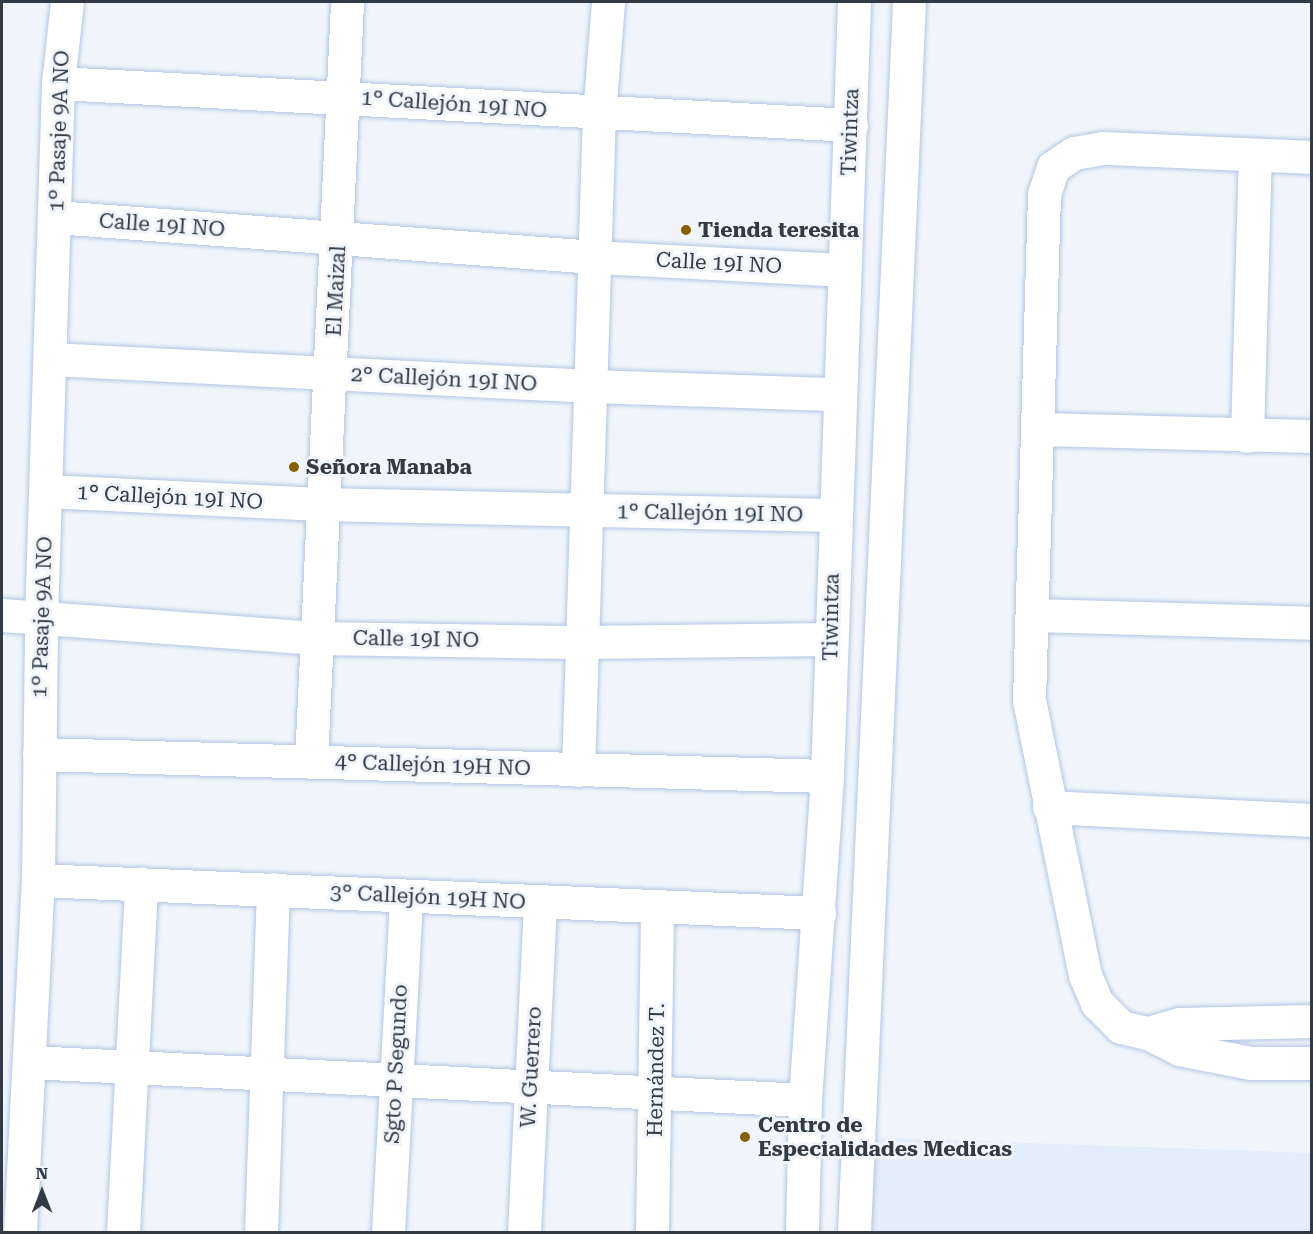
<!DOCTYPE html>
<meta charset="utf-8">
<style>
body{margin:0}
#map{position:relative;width:1313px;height:1234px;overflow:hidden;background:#f1f5fb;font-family:"Roboto Serif",serif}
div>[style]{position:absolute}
.built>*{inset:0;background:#e3edfc}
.roads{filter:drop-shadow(0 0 2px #b2c5e3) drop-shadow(0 0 2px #b2c5e3)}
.minor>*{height:33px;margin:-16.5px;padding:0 16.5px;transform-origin:16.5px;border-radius:16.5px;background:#fff}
.dots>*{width:16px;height:16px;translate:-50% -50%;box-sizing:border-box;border:3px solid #f1f5fb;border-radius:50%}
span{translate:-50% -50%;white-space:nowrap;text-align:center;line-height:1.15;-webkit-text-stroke:6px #f1f5fb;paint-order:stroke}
.street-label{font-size:21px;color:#323a46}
.poi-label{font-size:21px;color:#323a46;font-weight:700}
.left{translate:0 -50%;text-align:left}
.frame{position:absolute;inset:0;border:3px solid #323a46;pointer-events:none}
.north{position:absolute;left:12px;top:1162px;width:60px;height:60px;-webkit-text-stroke:4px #f1f5fb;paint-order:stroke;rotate:0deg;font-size:16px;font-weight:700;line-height:24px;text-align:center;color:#323a46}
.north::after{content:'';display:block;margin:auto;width:21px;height:27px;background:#323a46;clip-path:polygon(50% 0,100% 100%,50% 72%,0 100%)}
</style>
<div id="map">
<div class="built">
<div style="clip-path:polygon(861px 1137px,1311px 1153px,1311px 1232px,857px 1232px)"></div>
</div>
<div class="roads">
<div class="minor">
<div style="left:58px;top:83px;width:794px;rotate:3.03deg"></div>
<div style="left:1312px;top:157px;width:209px;rotate:-177.5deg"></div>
<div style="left:1103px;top:148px;width:29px;rotate:170deg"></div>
<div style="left:1074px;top:153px;width:25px;rotate:146deg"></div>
<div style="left:1053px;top:167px;width:28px;rotate:108deg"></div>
<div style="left:1044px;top:194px;width:506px;rotate:91.7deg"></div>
<div style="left:1029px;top:700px;width:281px;rotate:78.5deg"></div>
<div style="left:1085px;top:975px;width:30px;rotate:67deg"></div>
<div style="left:1097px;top:1003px;width:34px;rotate:45deg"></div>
<div style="left:1121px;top:1027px;width:28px;rotate:13deg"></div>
<div style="left:1148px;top:1033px;width:35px;rotate:27deg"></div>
<div style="left:1179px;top:1049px;width:73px;rotate:11deg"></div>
<div style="left:1251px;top:1063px;width:61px"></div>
<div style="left:55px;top:217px;width:541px;rotate:4.24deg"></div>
<div style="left:595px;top:257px;width:249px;rotate:3deg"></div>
<div style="left:50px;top:359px;width:542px;rotate:2.86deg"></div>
<div style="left:591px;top:386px;width:247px;rotate:1.9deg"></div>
<div style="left:1040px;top:429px;width:272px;rotate:1.5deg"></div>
<div style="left:1247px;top:436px;width:279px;rotate:-88.4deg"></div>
<div style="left:46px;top:491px;width:275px;rotate:2.7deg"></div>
<div style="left:321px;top:504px;width:513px;rotate:1.23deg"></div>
<div style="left:2px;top:615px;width:315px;rotate:4.2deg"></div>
<div style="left:316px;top:638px;width:265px;rotate:0.9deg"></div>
<div style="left:581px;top:642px;width:250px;rotate:-0.7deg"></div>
<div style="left:1033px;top:615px;width:279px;rotate:1.6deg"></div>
<div style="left:39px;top:754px;width:788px;rotate:1.6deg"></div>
<div style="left:311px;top:761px;width:760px;rotate:-87.28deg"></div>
<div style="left:578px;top:770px;width:656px;rotate:-88.17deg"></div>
<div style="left:599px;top:114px;width:112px;rotate:-85.4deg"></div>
<div style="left:1049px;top:807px;width:263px;rotate:2.8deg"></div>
<div style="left:38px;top:880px;width:782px;rotate:2.42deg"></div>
<div style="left:1148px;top:1033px;width:33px;rotate:-16deg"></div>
<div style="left:1180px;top:1024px;width:132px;rotate:-1.3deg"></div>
<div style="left:29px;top:1062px;width:777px;rotate:2.8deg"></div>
<div style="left:20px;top:1232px;width:352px;rotate:-87.1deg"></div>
<div style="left:38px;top:880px;width:261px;rotate:-89.3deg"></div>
<div style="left:41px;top:619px;width:536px;rotate:-88.18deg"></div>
<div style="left:58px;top:83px;width:81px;rotate:-83.7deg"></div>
<div style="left:123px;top:1232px;width:349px;rotate:-87deg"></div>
<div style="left:261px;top:1232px;width:343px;rotate:-88deg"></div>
<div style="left:388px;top:1232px;width:336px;rotate:-86.9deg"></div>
<div style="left:524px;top:1232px;width:330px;rotate:-87.2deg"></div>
<div style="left:652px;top:1232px;width:325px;rotate:-89.1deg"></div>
<div style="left:802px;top:1232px;width:132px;rotate:-88.7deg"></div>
<div style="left:805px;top:1100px;width:325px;rotate:-86.1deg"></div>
<div style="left:827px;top:776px;width:774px;rotate:-88deg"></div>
<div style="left:854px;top:1232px;width:1231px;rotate:-87.44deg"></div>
</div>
</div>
<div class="dots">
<div style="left:686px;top:230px;background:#886000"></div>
<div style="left:294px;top:467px;background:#886000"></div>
<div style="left:745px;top:1137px;background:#886000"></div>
</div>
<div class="street-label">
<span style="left:454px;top:104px;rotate:4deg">1° Callejón 19I NO</span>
<span style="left:59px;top:131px;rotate:-88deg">1º Pasaje 9A NO</span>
<span style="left:850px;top:132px;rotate:-88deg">Tiwintza</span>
<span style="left:162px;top:225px;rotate:4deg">Calle 19I NO</span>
<span style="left:719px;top:263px;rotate:3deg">Calle 19I NO</span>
<span style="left:336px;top:291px;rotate:-87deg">El Maizal</span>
<span style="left:444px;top:379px;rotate:3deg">2° Callejón 19I NO</span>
<span style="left:170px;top:497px;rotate:3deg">1° Callejón 19I NO</span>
<span style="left:710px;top:513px;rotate:1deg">1° Callejón 19I NO</span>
<span style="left:42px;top:617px;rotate:-88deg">1º Pasaje 9A NO</span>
<span style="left:831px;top:617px;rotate:-89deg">Tiwintza</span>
<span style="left:416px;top:639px;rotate:1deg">Calle 19I NO</span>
<span style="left:433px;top:765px;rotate:2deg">4° Callejón 19H NO</span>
<span style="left:428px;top:897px;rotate:3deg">3° Callejón 19H NO</span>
<span style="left:396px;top:1064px;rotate:-87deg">Sgto P Segundo</span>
<span style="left:531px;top:1067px;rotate:-87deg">W. Guerrero</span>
<span style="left:656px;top:1070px;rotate:-89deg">Hernández T.</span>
</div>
<div class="poi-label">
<span class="left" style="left:698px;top:230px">Tienda teresita</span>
<span class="left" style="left:306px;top:467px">Señora Manaba</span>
<span class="left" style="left:758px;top:1137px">Centro de<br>Especialidades Medicas</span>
</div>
<div class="frame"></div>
<div class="north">N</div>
</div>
